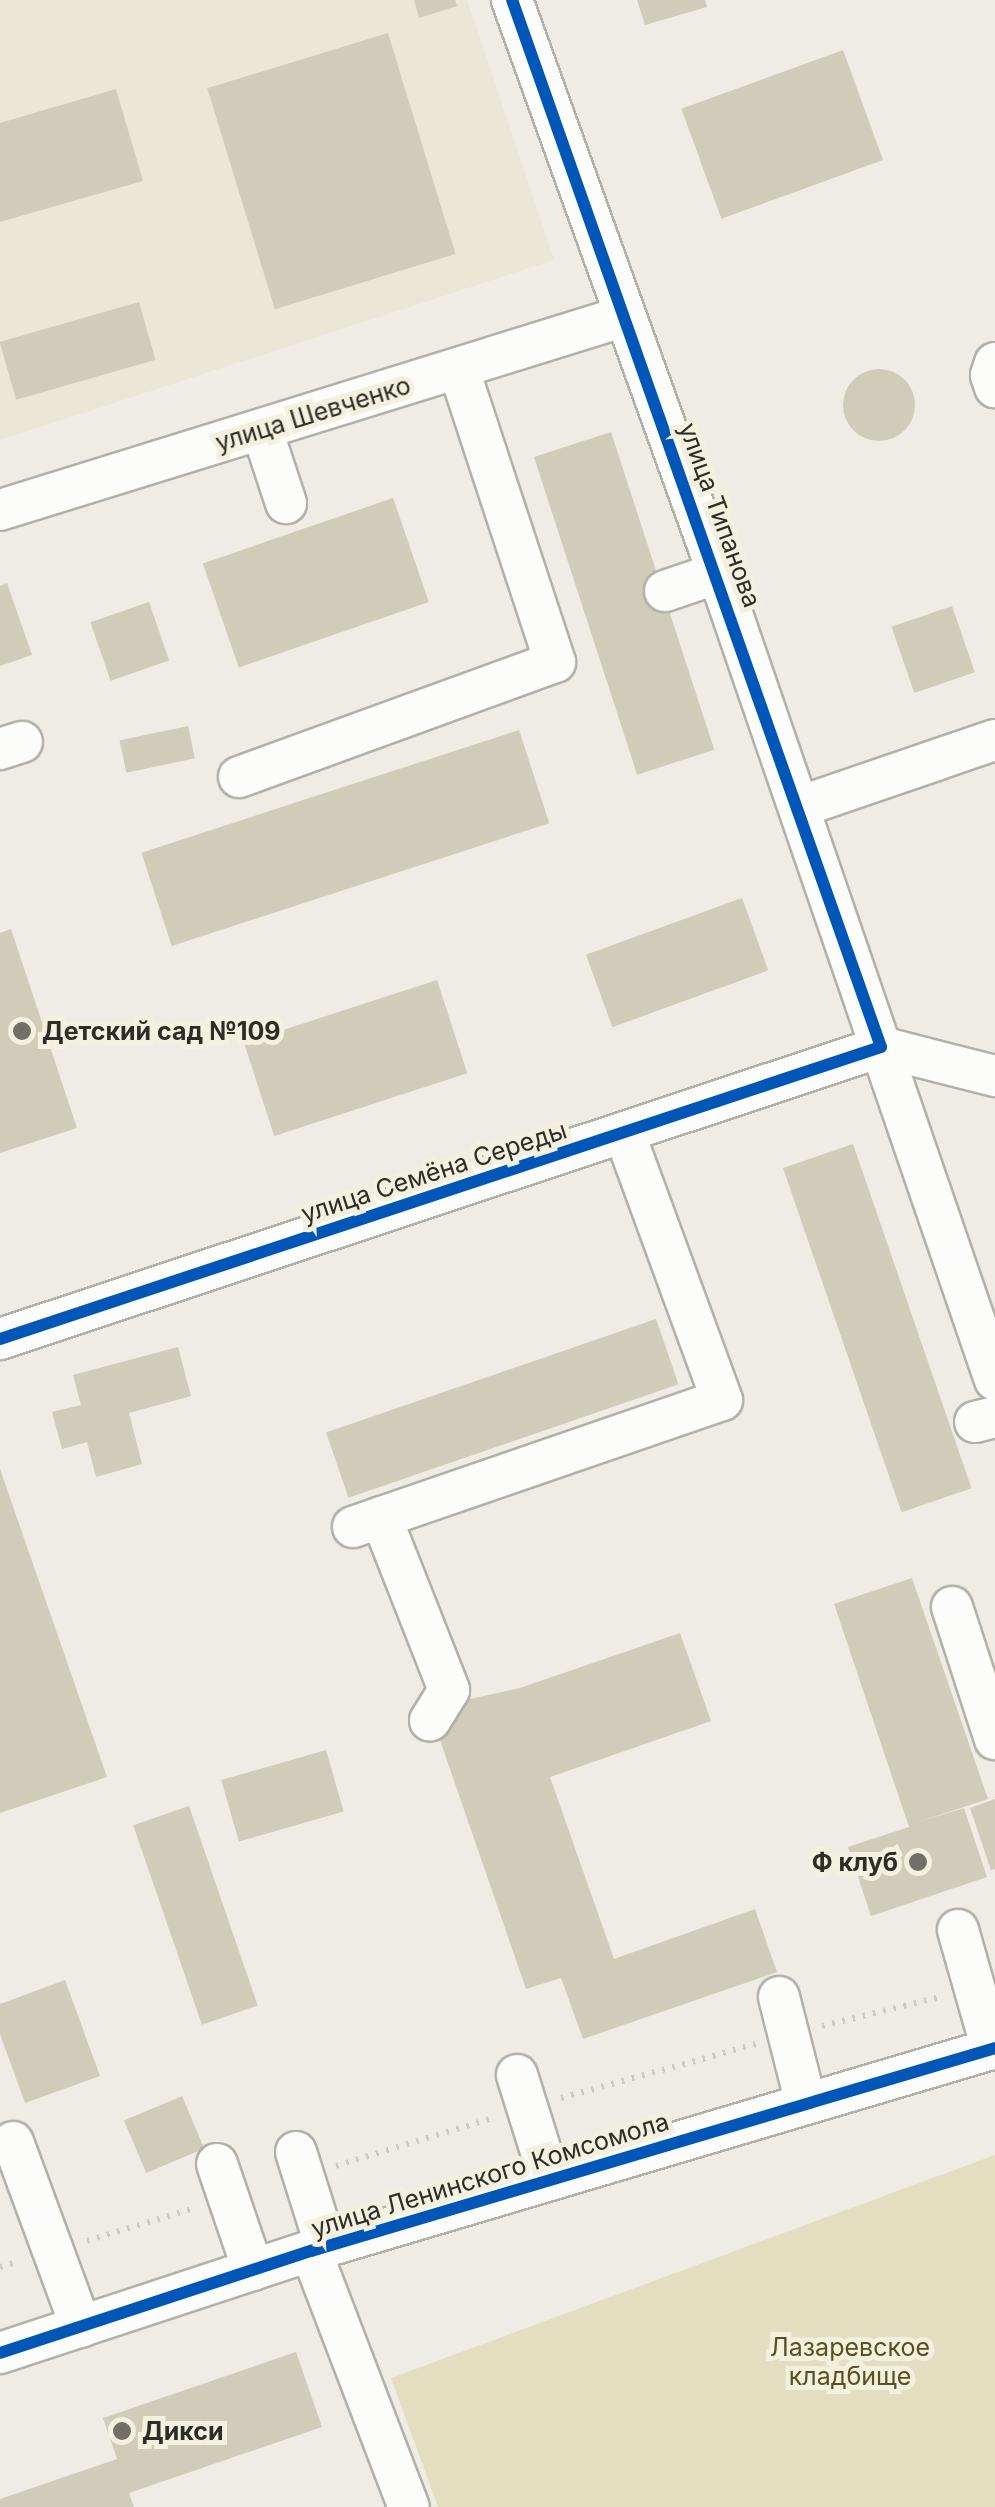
<!DOCTYPE html>
<meta charset="utf-8">
<style>
body{margin:0}
#map{position:relative;width:995px;height:2507px;overflow:hidden;background:#eeece4;font-family:Inter,sans-serif}
div>[style]{position:absolute}
[style*='--x']{left:calc(var(--x)*1px);top:calc(var(--y)*1px);width:calc(var(--w)*1px);rotate:calc(var(--a)*1deg)}
.built>*{inset:0;background:#eae7d6}
.green>*{inset:0;background:#e3dec0}
.building>*{inset:0;background:#cfccba;transform-origin:0 0}
.round{border-radius:50%}
.path>*{height:6px;margin-top:-3px;transform-origin:0;background:repeating-linear-gradient(90deg,#cacac6 0 2.5px,transparent 0 10.5px)}
.roads{filter:drop-shadow(2px 0 #b1b0a9) drop-shadow(-2px 0 #b1b0a9) drop-shadow(0 2px #b1b0a9) drop-shadow(0 -2px #b1b0a9)}
.minor>*{height:40px;margin:-20px;padding:0 20px;transform-origin:20px;border-radius:20px;background:#fcfcfb}
.cycleway>*{height:12px;margin:-6px;padding:0 6px;transform-origin:6px;border-radius:6px;background:#0057b8}
.dots>*{width:28px;height:28px;translate:-50% -50%;box-sizing:border-box;border:5px solid #f3f0df;border-radius:50%}
span{translate:-50% -50%;white-space:nowrap;text-align:center;line-height:1.15;-webkit-text-stroke:10px #f3f0df;paint-order:stroke}
.street-label{font-size:25px;color:#2d2c26}
.poi-label{font-size:25px;color:#2d2c26;font-weight:700}
.left{translate:0 -50%;text-align:left}
.right{translate:-100% -50%;text-align:right}
.park-label{font-size:25px;color:#5a521d}
</style>
<div id="map">
<div class="built">
<div style="clip-path:polygon(0 0,467px 0,554px 260px,0 440px)"></div>
</div>
<div class="green">
<div style="clip-path:polygon(995px 2155px,995px 2507px,438px 2507px,391px 2378px)"></div>
</div>
<div class="building">
<div style="clip-path:polygon(414px 0,455px 0,457px 6px,419px 18px)"></div>
<div style="clip-path:polygon(637px 0,705px 0,707px 7px,645px 25px)"></div>
<div style="left:388px;top:33px;width:231px;height:189px;rotate:73deg"></div>
<div style="left:843px;top:50px;width:117px;height:172px;rotate:70deg"></div>
<div style="clip-path:polygon(116px 89px,143px 181px,0 222px,0 123px)"></div>
<div style="left:139px;top:302px;width:60px;height:145px;rotate:74deg"></div>
<div class="round" style="left:843px;top:369px;width:72px;height:72px"></div>
<div style="left:611px;top:432px;width:334px;height:81px;rotate:72deg"></div>
<div style="left:393px;top:498px;width:110px;height:201px;rotate:71deg"></div>
<div style="clip-path:polygon(7px 583px,32px 655px,0 666px,0 586px)"></div>
<div style="left:149px;top:602px;width:62px;height:62px;rotate:71deg"></div>
<div style="left:952px;top:606px;width:70px;height:64px;rotate:71deg"></div>
<div style="left:188px;top:726px;width:33px;height:70px;rotate:78deg"></div>
<div style="left:519px;top:730px;width:98px;height:397px;rotate:72deg"></div>
<div style="left:742px;top:898px;width:77px;height:166px;rotate:70deg"></div>
<div style="clip-path:polygon(11px 929px,77px 1128px,0 1153px,0 933px)"></div>
<div style="left:437px;top:980px;width:98px;height:203px;rotate:72deg"></div>
<div style="left:853px;top:1144px;width:364px;height:74px;rotate:71deg"></div>
<div style="left:656px;top:1319px;width:69px;height:349px;rotate:71deg"></div>
<div style="clip-path:polygon(178px 1347px,191px 1396px,129px 1413px,142px 1464px,96px 1477px,87px 1442px,62px 1449px,52px 1412px,81px 1405px,73px 1375px)"></div>
<div style="clip-path:polygon(0 1469px,107px 1777px,0 1813px)"></div>
<div style="clip-path:polygon(912px 1578px,988px 1799px,915px 1823px,964px 1808px,987px 1877px,871px 1916px,848px 1847px,909px 1827px,834px 1604px)"></div>
<div style="clip-path:polygon(680px 1633px,711px 1721px,550px 1777px,614px 1959px,755px 1909px,777px 1972px,583px 2039px,561px 1978px,526px 1989px,440px 1740px,465px 1700px,520px 1688px)"></div>
<div style="left:326px;top:1750px;width:64px;height:109px;rotate:74deg"></div>
<div style="clip-path:polygon(995px 1799px,995px 1869px,991px 1870px,970px 1808px)"></div>
<div style="left:189px;top:1806px;width:211px;height:59px;rotate:71deg"></div>
<div style="clip-path:polygon(65px 1980px,100px 2076px,25px 2103px,0 2034px,0 2004px)"></div>
<div style="left:182px;top:2096px;width:57px;height:63px;rotate:67deg"></div>
<div style="clip-path:polygon(296px 2352px,322px 2427px,129px 2493px,134px 2507px,0 2507px,0 2499px,117px 2459px,103px 2418px)"></div>
</div>
<div class="path">
<div style="--x:822;--y:2026;--w:122;--a:-13.8"></div>
<div style="--x:561;--y:2098;--w:202;--a:-15.5"></div>
<div style="--x:336;--y:2166;--w:163;--a:-17.1"></div>
<div style="--x:87;--y:2241;--w:113;--a:-17"></div>
<div style="--x:0;--y:2267;--w:19;--a:-16"></div>
</div>
<div class="roads">
<div class="minor">
<div style="--x:512;--y:0;--w:609;--a:70.23"></div>
<div style="--x:718;--y:573;--w:853;--a:71.06"></div>
<div style="--x:995;--y:363;--w:13;--a:108"></div>
<div style="--x:991;--y:375;--w:13;--a:72"></div>
<div style="--x:262;--y:430;--w:77;--a:71.8"></div>
<div style="--x:0;--y:510;--w:654;--a:-17.24"></div>
<div style="--x:665;--y:591;--w:56;--a:-18.8"></div>
<div style="--x:0;--y:749;--w:23;--a:-18"></div>
<div style="--x:239;--y:777;--w:336;--a:-20"></div>
<div style="--x:555;--y:662;--w:307;--a:-108.2"></div>
<div style="--x:799;--y:807;--w:207;--a:-18.9"></div>
<div style="--x:881;--y:1047;--w:118;--a:14.3"></div>
<div style="--x:0;--y:1339;--w:928;--a:-18.34"></div>
<div style="--x:975;--y:1422;--w:21;--a:-14"></div>
<div style="--x:381;--y:1517;--w:186;--a:68.5"></div>
<div style="--x:449;--y:1690;--w:36;--a:122"></div>
<div style="--x:353;--y:1527;--w:390;--a:-19"></div>
<div style="--x:722;--y:1400;--w:285;--a:-110.1"></div>
<div style="--x:952;--y:1607;--w:139;--a:72"></div>
<div style="--x:958;--y:1930;--w:124;--a:74.1"></div>
<div style="--x:779;--y:1997;--w:110;--a:75.8"></div>
<div style="--x:517;--y:2075;--w:110;--a:72.6"></div>
<div style="--x:13;--y:2142;--w:197;--a:69.8"></div>
<div style="--x:296;--y:2152;--w:100;--a:72.5"></div>
<div style="--x:217;--y:2164;--w:112;--a:71.2"></div>
<div style="--x:311;--y:2251;--w:274;--a:69.1"></div>
<div style="--x:0;--y:2353;--w:327;--a:-18.2"></div>
<div style="--x:311;--y:2251;--w:713;--a:-16.53"></div>
</div>
</div>
<div class="cycleway">
<div style="--x:0;--y:1339;--w:928;--a:-18.34"></div>
<div style="--x:881;--y:1047;--w:1110;--a:-109.41"></div>
<div style="--x:0;--y:2353;--w:327;--a:-18.2"></div>
<div style="--x:311;--y:2251;--w:713;--a:-16.53"></div>
</div>
<div class="dots">
<div style="left:22px;top:1031px;background:#716f68"></div>
<div style="left:918px;top:1862px;background:#716f68"></div>
<div style="left:122px;top:2431px;background:#716f68"></div>
</div>
<div class="street-label">
<span style="left:313px;top:414px;rotate:-17deg">улица Шевченко</span>
<span style="left:720px;top:515px;rotate:70deg">улица Типанова</span>
<span style="left:434px;top:1172px;rotate:-18deg">улица Семёна Середы</span>
<span style="left:490px;top:2175px;rotate:-17deg">улица Ленинского Комсомола</span>
</div>
<div class="poi-label">
<span class="left" style="left:42px;top:1031px">Детский сад №109</span>
<span class="right" style="left:898px;top:1862px">Ф клуб</span>
<span class="left" style="left:142px;top:2431px">Дикси</span>
</div>
<div class="park-label">
<span style="left:850px;top:2362px">Лазаревское<br>кладбище</span>
</div>
</div>
